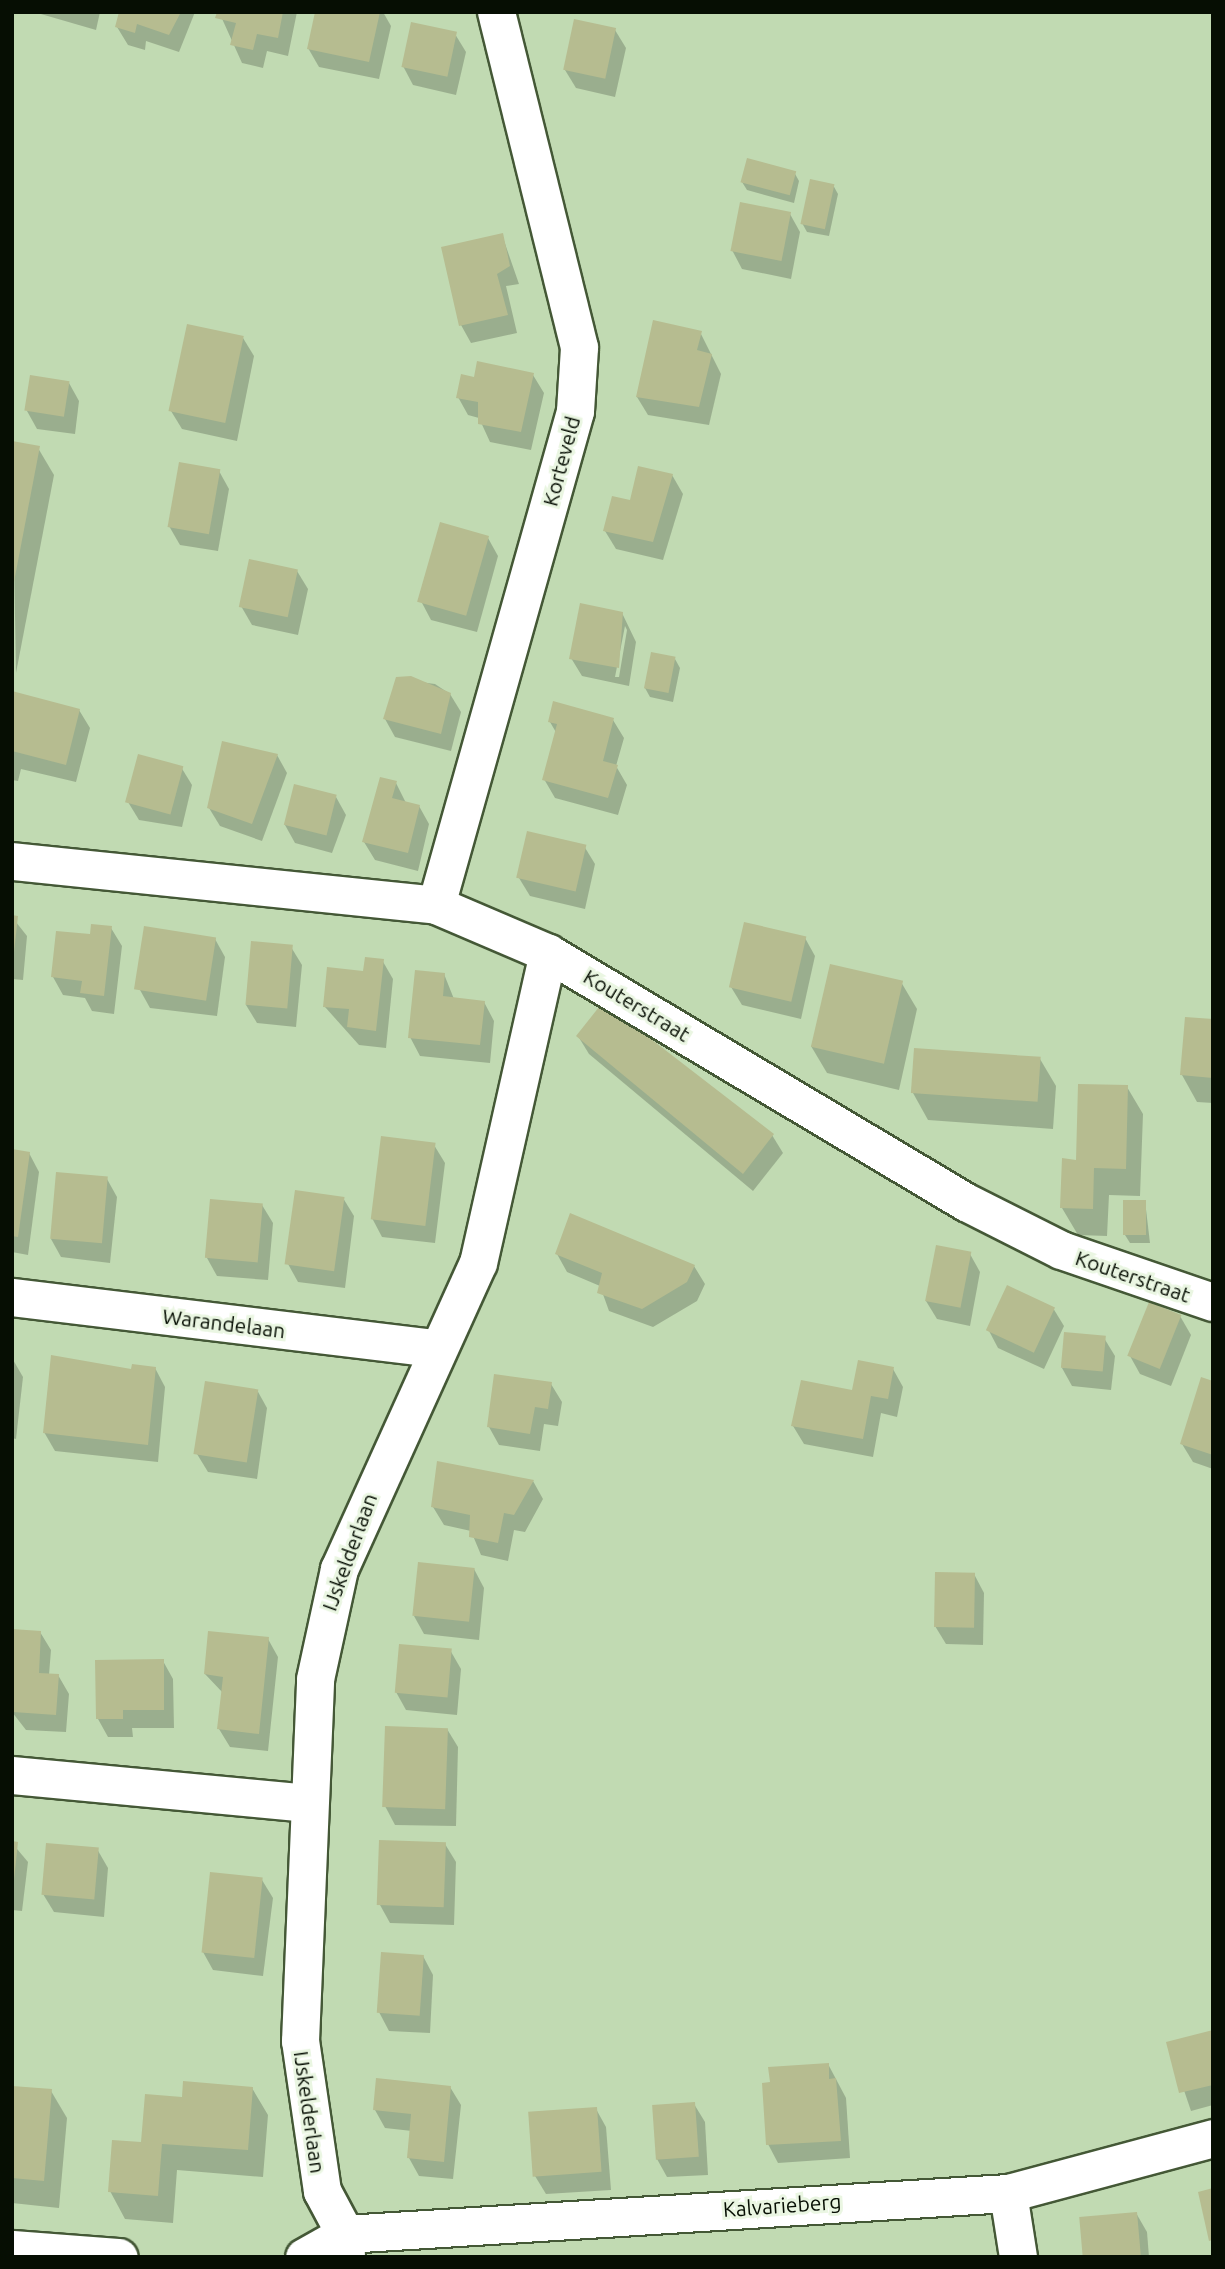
<!DOCTYPE html>
<style>
body{margin:0}
#map{position:relative;width:1225px;height:2269px;overflow:hidden;background:#c1dab2;font-family:Ubuntu,sans-serif}
div>[style]{position:absolute}
[style*='--x']{left:calc(var(--x)*1px);top:calc(var(--y)*1px);width:calc(var(--w)*1px);rotate:calc(var(--a)*1deg)}
.shadow>*{inset:0;background:#0003}
.building>*{inset:0;background:#b6bc90;transform-origin:0 0}
.roads{filter:drop-shadow(2px 0 #445836) drop-shadow(-2px 0 #445836) drop-shadow(0 2px #445836) drop-shadow(0 -2px #445836)}
.minor>*{height:37px;margin:-18.5px;padding:0 18.5px;transform-origin:18.5px;border-radius:18.5px;background:#fff}
span{translate:-50% -50%;white-space:nowrap;text-align:center;line-height:1.15;-webkit-text-stroke:6px #eaf6e2;paint-order:stroke}
.street-label{font-size:21px;color:#060e03}
.frame{position:absolute;inset:0;border:14px solid #060e03;pointer-events:none}
</style>
<div id="map">
<div class="shadow">
<div style="clip-path:polygon(34px 12px,100px 12px,96px 30px)"></div>
<div style="clip-path:polygon(121px 12px,195px 12px,179px 52px,146px 41px,145px 50px,128px 45px,117px 27px)"></div>
<div style="clip-path:polygon(219px 12px,297px 12px,288px 56px,267px 51px,263px 68px,242px 63px)"></div>
<div style="clip-path:polygon(317px 12px,383px 12px,391px 26px,379px 79px,319px 67px,308px 48px)"></div>
<div style="clip-path:polygon(615px 30px,626px 48px,615px 97px,576px 88px,565px 70px)"></div>
<div style="clip-path:polygon(455px 34px,466px 52px,456px 95px,413px 85px,403px 66px)"></div>
<div style="clip-path:polygon(794px 172px,799px 181px,794px 203px,747px 190px,742px 182px)"></div>
<div style="clip-path:polygon(833px 185px,838px 194px,829px 236px,807px 232px,802px 223px)"></div>
<div style="clip-path:polygon(790px 214px,800px 232px,791px 279px,742px 269px,732px 250px)"></div>
<div style="clip-path:polygon(502px 235px,519px 284px,506px 286px,517px 333px,471px 343px,461px 325px)"></div>
<div style="clip-path:polygon(700px 332px,721px 374px,709px 425px,648px 415px,637px 397px)"></div>
<div style="clip-path:polygon(243px 338px,254px 356px,237px 441px,182px 429px,171px 411px)"></div>
<div style="clip-path:polygon(533px 375px,544px 393px,531px 450px,490px 442px,479px 418px,468px 415px,458px 397px,476px 379px)"></div>
<div style="clip-path:polygon(69px 383px,79px 401px,75px 434px,37px 429px,27px 411px)"></div>
<div style="clip-path:polygon(12px 443px,38px 448px,54px 475px,16px 673px)"></div>
<div style="clip-path:polygon(219px 471px,229px 489px,218px 551px,180px 545px,169px 526px)"></div>
<div style="clip-path:polygon(672px 475px,683px 494px,663px 560px,616px 549px,605px 531px,631px 502px)"></div>
<div style="clip-path:polygon(488px 538px,498px 556px,477px 632px,431px 620px,421px 601px)"></div>
<div style="clip-path:polygon(297px 571px,308px 589px,298px 635px,252px 625px,241px 606px)"></div>
<div style="clip-path:polygon(evenodd,622px 613px,636px 642px,629px 686px,582px 676px,571px 658px,622px 613px,625px 626px,627px 630px,619px 677px,615px 677px,625px 626px)"></div>
<div style="clip-path:polygon(675px 659px,680px 668px,673px 702px,650px 697px,645px 688px)"></div>
<div style="clip-path:polygon(397px 679px,435px 684px,450px 694px,461px 712px,451px 751px,395px 737px,385px 719px)"></div>
<div style="clip-path:polygon(12px 693px,79px 710px,90px 728px,76px 782px,21px 769px,18px 781px,12px 780px)"></div>
<div style="clip-path:polygon(613px 720px,624px 738px,616px 766px,627px 785px,618px 815px,555px 798px,544px 779px,557px 734px,550px 722px)"></div>
<div style="clip-path:polygon(277px 755px,287px 773px,262px 841px,220px 826px,209px 808px)"></div>
<div style="clip-path:polygon(181px 767px,192px 785px,182px 827px,139px 820px,128px 802px)"></div>
<div style="clip-path:polygon(396px 783px,406px 803px,419px 806px,429px 824px,418px 871px,375px 860px,364px 842px)"></div>
<div style="clip-path:polygon(336px 797px,346px 815px,332px 853px,295px 843px,285px 825px)"></div>
<div style="clip-path:polygon(584px 846px,595px 864px,585px 909px,530px 896px,519px 878px)"></div>
<div style="clip-path:polygon(12px 917px,27px 936px,23px 980px,12px 979px)"></div>
<div style="clip-path:polygon(111px 928px,122px 946px,114px 1014px,92px 1011px,85px 998px,63px 995px,53px 977px,92px 936px)"></div>
<div style="clip-path:polygon(805px 938px,815px 956px,801px 1019px,742px 1005px,731px 987px)"></div>
<div style="clip-path:polygon(215px 939px,225px 957px,217px 1016px,150px 1008px,140px 990px)"></div>
<div style="clip-path:polygon(291px 947px,302px 965px,296px 1027px,257px 1023px,246px 1005px)"></div>
<div style="clip-path:polygon(382px 960px,393px 979px,386px 1048px,359px 1045px,325px 1007px)"></div>
<div style="clip-path:polygon(444px 974px,454px 999px,484px 1002px,494px 1021px,490px 1063px,420px 1056px,410px 1037px)"></div>
<div style="clip-path:polygon(901px 982px,917px 1009px,899px 1090px,827px 1073px,811px 1046px)"></div>
<div style="clip-path:polygon(1213px 1021px,1213px 1103px,1197px 1102px,1182px 1075px)"></div>
<div style="clip-path:polygon(578px 1036px,772px 1135px,783px 1153px,753px 1191px,589px 1054px)"></div>
<div style="clip-path:polygon(1040px 1059px,1056px 1086px,1053px 1129px,928px 1120px,913px 1093px)"></div>
<div style="clip-path:polygon(1127px 1087px,1143px 1114px,1140px 1196px,1109px 1195px,1107px 1236px,1078px 1235px,1062px 1208px,1077px 1161px)"></div>
<div style="clip-path:polygon(434px 1145px,445px 1163px,435px 1243px,382px 1237px,372px 1218px)"></div>
<div style="clip-path:polygon(12px 1151px,29px 1153px,39px 1172px,28px 1255px,12px 1252px)"></div>
<div style="clip-path:polygon(107px 1179px,117px 1197px,110px 1263px,61px 1257px,51px 1239px)"></div>
<div style="clip-path:polygon(343px 1198px,354px 1216px,345px 1288px,298px 1282px,288px 1264px)"></div>
<div style="clip-path:polygon(1145px 1201px,1150px 1243px,1130px 1243px,1125px 1235px)"></div>
<div style="clip-path:polygon(262px 1205px,273px 1223px,268px 1280px,217px 1276px,207px 1258px)"></div>
<div style="clip-path:polygon(557px 1254px,694px 1266px,705px 1284px,697px 1301px,653px 1327px,609px 1311px,600px 1286px,567px 1272px)"></div>
<div style="clip-path:polygon(970px 1254px,980px 1272px,970px 1326px,937px 1319px,926px 1301px)"></div>
<div style="clip-path:polygon(1053px 1308px,1064px 1326px,1044px 1369px,998px 1348px,988px 1329px)"></div>
<div style="clip-path:polygon(1180px 1316px,1191px 1335px,1171px 1386px,1140px 1374px,1130px 1356px)"></div>
<div style="clip-path:polygon(1104px 1338px,1115px 1356px,1111px 1390px,1072px 1386px,1062px 1368px)"></div>
<div style="clip-path:polygon(12px 1358px,23px 1377px,16px 1439px,12px 1438px)"></div>
<div style="clip-path:polygon(155px 1368px,165px 1387px,158px 1462px,55px 1451px,44px 1432px,133px 1372px)"></div>
<div style="clip-path:polygon(893px 1369px,903px 1387px,897px 1417px,881px 1413px,873px 1457px,804px 1444px,793px 1426px)"></div>
<div style="clip-path:polygon(1213px 1383px,1213px 1469px,1193px 1462px,1182px 1444px)"></div>
<div style="clip-path:polygon(551px 1384px,562px 1402px,558px 1426px,544px 1424px,540px 1451px,499px 1445px,489px 1427px)"></div>
<div style="clip-path:polygon(257px 1390px,267px 1408px,257px 1479px,208px 1472px,197px 1454px)"></div>
<div style="clip-path:polygon(533px 1481px,543px 1499px,525px 1532px,514px 1530px,508px 1561px,481px 1555px,471px 1531px,444px 1525px,433px 1507px)"></div>
<div style="clip-path:polygon(474px 1569px,484px 1588px,479px 1640px,424px 1634px,414px 1616px)"></div>
<div style="clip-path:polygon(974px 1574px,984px 1593px,983px 1645px,946px 1644px,935px 1626px)"></div>
<div style="clip-path:polygon(12px 1630px,40px 1632px,51px 1650px,49px 1675px,58px 1675px,69px 1694px,66px 1732px,26px 1730px,12px 1712px)"></div>
<div style="clip-path:polygon(268px 1639px,278px 1657px,268px 1751px,230px 1747px,219px 1729px,223px 1693px,205px 1674px)"></div>
<div style="clip-path:polygon(450px 1650px,461px 1669px,457px 1715px,406px 1710px,396px 1692px)"></div>
<div style="clip-path:polygon(163px 1661px,173px 1679px,174px 1728px,132px 1728px,133px 1737px,108px 1737px,98px 1719px)"></div>
<div style="clip-path:polygon(447px 1729px,458px 1747px,456px 1826px,395px 1825px,385px 1806px)"></div>
<div style="clip-path:polygon(12px 1843px,28px 1862px,22px 1911px,12px 1910px)"></div>
<div style="clip-path:polygon(445px 1844px,456px 1862px,454px 1925px,390px 1923px,380px 1905px)"></div>
<div style="clip-path:polygon(97px 1849px,108px 1868px,104px 1917px,54px 1912px,43px 1894px)"></div>
<div style="clip-path:polygon(262px 1880px,273px 1898px,263px 1976px,213px 1970px,203px 1952px)"></div>
<div style="clip-path:polygon(423px 1956px,433px 1975px,430px 2033px,389px 2031px,379px 2012px)"></div>
<div style="clip-path:polygon(1213px 2031px,1213px 2105px,1191px 2111px,1168px 2043px)"></div>
<div style="clip-path:polygon(828px 2064px,846px 2098px,850px 2158px,778px 2163px,768px 2144px)"></div>
<div style="clip-path:polygon(450px 2087px,461px 2105px,453px 2179px,419px 2176px,409px 2158px,412px 2131px,385px 2128px,375px 2110px)"></div>
<div style="clip-path:polygon(12px 2088px,51px 2091px,67px 2118px,59px 2208px,12px 2203px)"></div>
<div style="clip-path:polygon(252px 2088px,268px 2115px,263px 2177px,177px 2170px,173px 2223px,125px 2219px,110px 2191px,184px 2099px)"></div>
<div style="clip-path:polygon(694px 2104px,705px 2122px,708px 2175px,667px 2177px,657px 2159px)"></div>
<div style="clip-path:polygon(596px 2109px,606px 2127px,611px 2190px,546px 2194px,535px 2176px)"></div>
<div style="clip-path:polygon(1136px 2213px,1147px 2232px,1149px 2257px,1085px 2257px)"></div>
</div>
<div class="building">
<div style="clip-path:polygon(119px 12px,181px 12px,169px 35px,137px 24px,135px 33px,115px 27px)"></div>
<div style="clip-path:polygon(217px 12px,283px 12px,278px 38px,257px 34px,253px 50px,230px 45px,236px 23px,215px 18px)"></div>
<div style="clip-path:polygon(315px 12px,380px 12px,369px 62px,307px 49px)"></div>
<div style="left:574px;top:19px;width:43px;height:52px;rotate:12deg"></div>
<div style="left:411px;top:22px;width:47px;height:46px;rotate:12deg"></div>
<div style="left:747px;top:158px;width:51px;height:25px;rotate:15deg"></div>
<div style="left:810px;top:179px;width:25px;height:46px;rotate:12deg"></div>
<div style="left:740px;top:202px;width:52px;height:50px;rotate:11deg"></div>
<div style="clip-path:polygon(503px 233px,510px 266px,497px 274px,508px 315px,459px 326px,441px 247px)"></div>
<div style="clip-path:polygon(653px 320px,702px 331px,697px 350px,712px 354px,699px 407px,636px 397px)"></div>
<div style="left:187px;top:324px;width:58px;height:89px;rotate:12deg"></div>
<div style="clip-path:polygon(477px 361px,534px 373px,521px 432px,478px 424px,478px 402px,456px 398px,461px 374px,474px 377px)"></div>
<div style="left:30px;top:375px;width:40px;height:36px;rotate:9deg"></div>
<div style="clip-path:polygon(12px 441px,40px 446px,14px 582px,12px 582px)"></div>
<div style="left:179px;top:462px;width:42px;height:66px;rotate:10deg"></div>
<div style="clip-path:polygon(638px 466px,673px 474px,653px 542px,603px 531px,612px 496px,630px 500px)"></div>
<div style="left:440px;top:522px;width:51px;height:83px;rotate:16deg"></div>
<div style="left:249px;top:559px;width:50px;height:49px;rotate:12deg"></div>
<div style="clip-path:polygon(580px 603px,623px 612px,619px 668px,569px 659px)"></div>
<div style="left:651px;top:652px;width:25px;height:37px;rotate:11deg"></div>
<div style="clip-path:polygon(411px 676px,451px 693px,441px 734px,383px 719px,396px 677px)"></div>
<div style="clip-path:polygon(12px 691px,80px 709px,66px 765px,12px 751px)"></div>
<div style="clip-path:polygon(553px 701px,614px 718px,603px 761px,618px 765px,608px 798px,542px 780px,557px 724px,548px 722px)"></div>
<div style="clip-path:polygon(222px 741px,278px 754px,252px 824px,207px 808px)"></div>
<div style="left:138px;top:754px;width:47px;height:50px;rotate:15deg"></div>
<div style="clip-path:polygon(380px 777px,397px 781px,392px 798px,420px 805px,408px 853px,362px 842px)"></div>
<div style="left:294px;top:784px;width:44px;height:42px;rotate:14deg"></div>
<div style="left:527px;top:831px;width:61px;height:48px;rotate:13deg"></div>
<div style="clip-path:polygon(12px 915px,18px 916px,14px 952px,12px 952px)"></div>
<div style="left:744px;top:922px;width:64px;height:67px;rotate:13deg"></div>
<div style="clip-path:polygon(91px 924px,112px 926px,104px 996px,80px 993px,82px 981px,51px 977px,56px 931px,90px 934px)"></div>
<div style="left:144px;top:926px;width:73px;height:64px;rotate:9deg"></div>
<div style="left:251px;top:941px;width:42px;height:64px;rotate:5deg"></div>
<div style="clip-path:polygon(365px 957px,384px 959px,376px 1031px,347px 1027px,349px 1009px,323px 1007px,327px 967px,363px 971px)"></div>
<div style="left:830px;top:964px;width:75px;height:85px;rotate:13deg"></div>
<div style="clip-path:polygon(415px 970px,445px 973px,443px 996px,485px 1001px,480px 1045px,408px 1038px)"></div>
<div style="clip-path:polygon(603px 1002px,774px 1134px,743px 1174px,576px 1036px)"></div>
<div style="clip-path:polygon(1185px 1017px,1213px 1019px,1213px 1078px,1180px 1075px)"></div>
<div style="left:914px;top:1048px;width:127px;height:45px;rotate:4deg"></div>
<div style="clip-path:polygon(1078px 1084px,1128px 1085px,1126px 1169px,1094px 1168px,1093px 1209px,1060px 1208px,1062px 1158px,1076px 1160px)"></div>
<div style="left:381px;top:1136px;width:55px;height:84px;rotate:7deg"></div>
<div style="clip-path:polygon(12px 1149px,30px 1152px,18px 1237px,12px 1236px)"></div>
<div style="left:56px;top:1172px;width:52px;height:67px;rotate:5deg"></div>
<div style="left:295px;top:1190px;width:50px;height:75px;rotate:8deg"></div>
<div style="left:210px;top:1199px;width:53px;height:59px;rotate:5deg"></div>
<div style="left:1123px;top:1200px;width:23px;height:35px"></div>
<div style="clip-path:polygon(570px 1213px,695px 1265px,687px 1282px,642px 1309px,597px 1293px,602px 1273px,555px 1254px)"></div>
<div style="left:936px;top:1245px;width:36px;height:57px;rotate:11deg"></div>
<div style="left:1007px;top:1285px;width:53px;height:50px;rotate:25deg"></div>
<div style="left:1149px;top:1302px;width:35px;height:58px;rotate:22deg"></div>
<div style="left:1064px;top:1332px;width:42px;height:36px;rotate:5deg"></div>
<div style="clip-path:polygon(51px 1355px,131px 1369px,132px 1364px,156px 1367px,148px 1445px,43px 1433px)"></div>
<div style="clip-path:polygon(858px 1360px,894px 1367px,888px 1399px,871px 1396px,863px 1439px,791px 1426px,801px 1380px,852px 1390px)"></div>
<div style="clip-path:polygon(494px 1374px,552px 1382px,548px 1409px,535px 1407px,530px 1434px,487px 1427px)"></div>
<div style="clip-path:polygon(1201px 1377px,1213px 1381px,1213px 1455px,1180px 1444px)"></div>
<div style="left:205px;top:1381px;width:54px;height:74px;rotate:9deg"></div>
<div style="clip-path:polygon(437px 1461px,534px 1480px,514px 1515px,504px 1513px,498px 1543px,469px 1537px,470px 1515px,431px 1507px)"></div>
<div style="left:418px;top:1562px;width:57px;height:54px;rotate:6deg"></div>
<div style="left:935px;top:1572px;width:40px;height:55px;rotate:1deg"></div>
<div style="clip-path:polygon(12px 1629px,41px 1631px,39px 1673px,59px 1674px,56px 1715px,13px 1712px)"></div>
<div style="clip-path:polygon(208px 1631px,269px 1637px,259px 1734px,217px 1729px,223px 1677px,204px 1674px)"></div>
<div style="left:399px;top:1644px;width:53px;height:49px;rotate:5deg"></div>
<div style="clip-path:polygon(164px 1659px,164px 1710px,123px 1710px,123px 1719px,96px 1719px,95px 1660px)"></div>
<div style="left:385px;top:1726px;width:63px;height:81px;rotate:2deg"></div>
<div style="left:379px;top:1840px;width:67px;height:65px;rotate:2deg"></div>
<div style="clip-path:polygon(12px 1841px,18px 1842px,14px 1880px,12px 1880px)"></div>
<div style="left:46px;top:1843px;width:53px;height:52px;rotate:5deg"></div>
<div style="left:210px;top:1872px;width:53px;height:81px;rotate:6deg"></div>
<div style="left:381px;top:1952px;width:43px;height:61px;rotate:4deg"></div>
<div style="clip-path:polygon(1213px 2030px,1213px 2085px,1179px 2093px,1166px 2042px)"></div>
<div style="clip-path:polygon(829px 2063px,829px 2079px,836px 2078px,841px 2141px,766px 2145px,762px 2083px,770px 2082px,768px 2067px)"></div>
<div style="clip-path:polygon(376px 2078px,451px 2086px,444px 2162px,407px 2158px,411px 2114px,373px 2110px)"></div>
<div style="clip-path:polygon(183px 2081px,253px 2087px,248px 2150px,162px 2144px,158px 2196px,108px 2192px,112px 2140px,141px 2142px,145px 2094px,182px 2097px)"></div>
<div style="clip-path:polygon(12px 2086px,52px 2089px,44px 2181px,12px 2178px)"></div>
<div style="left:695px;top:2102px;width:55px;height:43px;rotate:86deg"></div>
<div style="left:597px;top:2107px;width:65px;height:69px;rotate:86deg"></div>
<div style="clip-path:polygon(1213px 2188px,1213px 2240px,1209px 2241px,1198px 2192px)"></div>
<div style="left:1137px;top:2212px;width:45px;height:58px;rotate:85deg"></div>
</div>
<div class="roads">
<div class="minor">
<div style="--x:12;--y:861;--w:426;--a:5.9"></div>
<div style="--x:436;--y:905;--w:122;--a:23.2"></div>
<div style="--x:548;--y:953;--w:487;--a:30.8"></div>
<div style="--x:966;--y:1202;--w:106;--a:26.8"></div>
<div style="--x:1061;--y:1250;--w:161;--a:18.9"></div>
<div style="--x:436;--y:905;--w:513;--a:-74.28"></div>
<div style="--x:575;--y:411;--w:64;--a:-86.4"></div>
<div style="--x:579;--y:347;--w:345;--a:-103.9"></div>
<div style="--x:12;--y:1297;--w:426;--a:6.9"></div>
<div style="--x:12;--y:1775;--w:295;--a:5.4"></div>
<div style="--x:1008;--y:2193;--w:65;--a:81.1"></div>
<div style="--x:12;--y:2249;--w:107;--a:4.3"></div>
<div style="--x:304;--y:2257;--w:47;--a:-29.3"></div>
<div style="--x:345;--y:2234;--w:664;--a:-3.54"></div>
<div style="--x:1008;--y:2193;--w:212;--a:-15"></div>
<div style="--x:346;--y:2257;--w:23;--a:-92"></div>
<div style="--x:345;--y:2234;--w:49;--a:-118.1"></div>
<div style="--x:322;--y:2191;--w:152;--a:-98.3"></div>
<div style="--x:300;--y:2041;--w:362;--a:-87.6"></div>
<div style="--x:315;--y:1679;--w:113;--a:-77.7"></div>
<div style="--x:339;--y:1569;--w:336;--a:-65.6"></div>
<div style="--x:478;--y:1263;--w:318;--a:-77.3"></div>
</div>
</div>
<div class="street-label">
<span style="left:561px;top:461px;rotate:-75deg">Korteveld</span>
<span style="left:637px;top:1005px;rotate:31deg">Kouterstraat</span>
<span style="left:1133px;top:1276px;rotate:19deg">Kouterstraat</span>
<span style="left:224px;top:1323px;rotate:7deg">Warandelaan</span>
<span style="left:349px;top:1552px;rotate:-70deg">IJskelderlaan</span>
<span style="left:310px;top:2112px;rotate:82deg">IJskelderlaan</span>
<span style="left:782px;top:2205px;rotate:-4deg">Kalvarieberg</span>
</div>
<div class="frame"></div>
</div>
